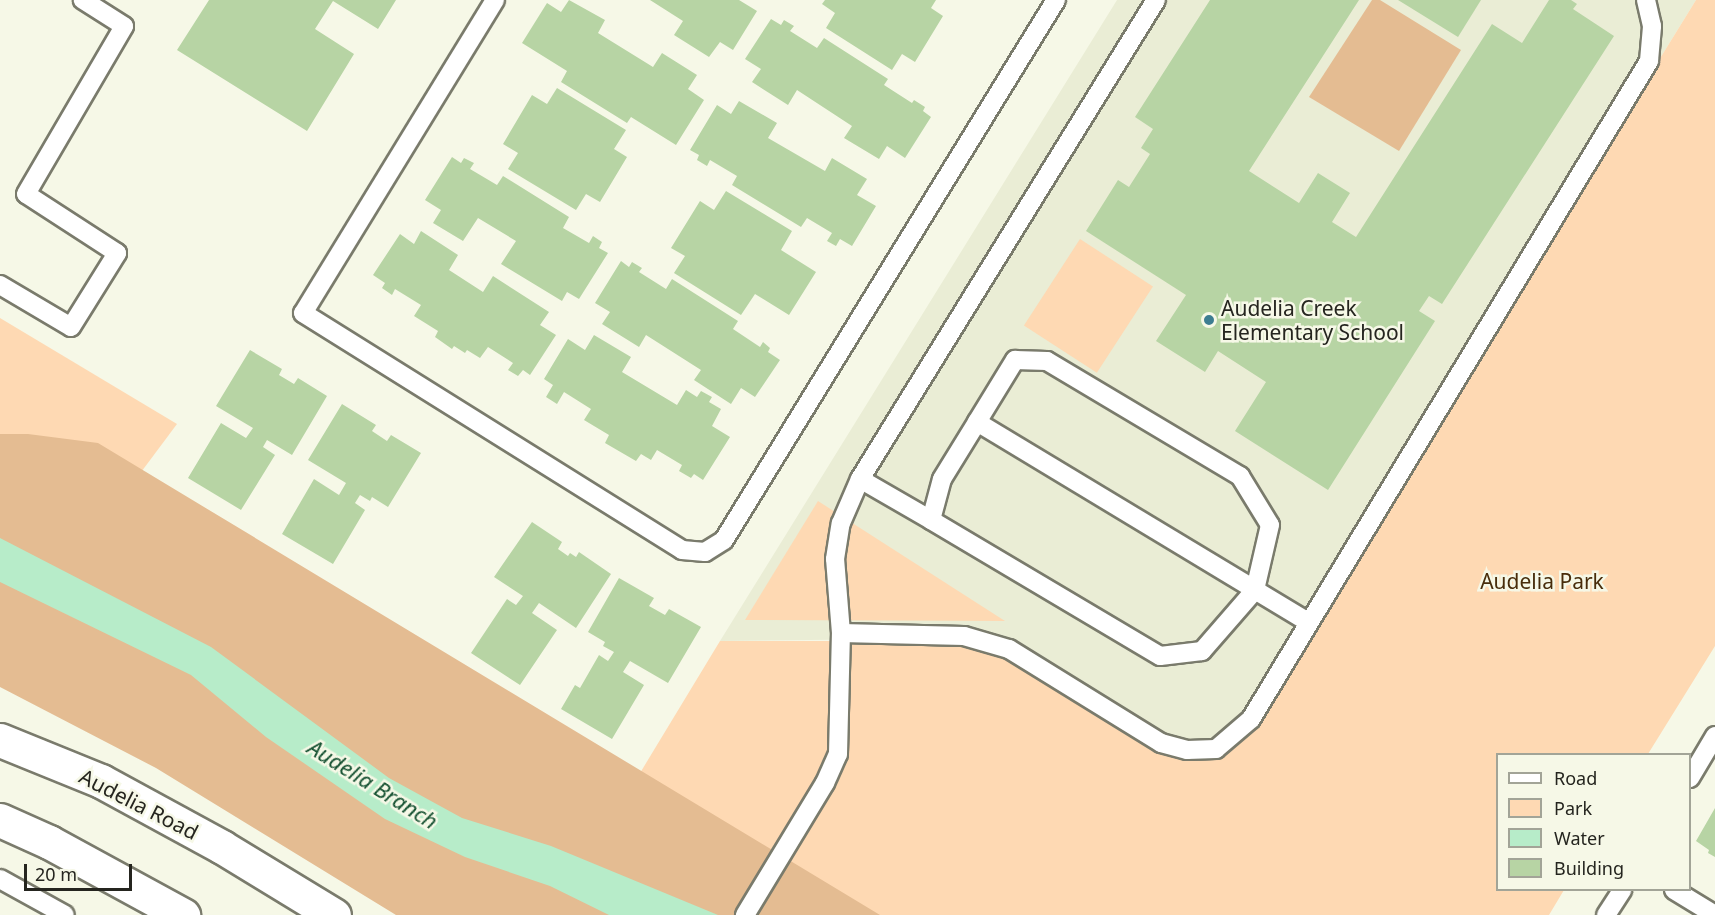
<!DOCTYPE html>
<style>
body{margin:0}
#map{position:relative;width:1715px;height:915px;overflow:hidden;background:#f6f8e7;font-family:"Noto Sans",sans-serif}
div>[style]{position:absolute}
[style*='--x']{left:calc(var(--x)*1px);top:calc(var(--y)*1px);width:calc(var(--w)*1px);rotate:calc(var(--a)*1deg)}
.built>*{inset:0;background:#eaedd5}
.green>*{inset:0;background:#fed9b3;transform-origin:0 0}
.forest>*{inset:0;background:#e4bc92}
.water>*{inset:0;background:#b7ecc9}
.building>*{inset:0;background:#b7d4a4}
.roads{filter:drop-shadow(2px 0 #7a7b6c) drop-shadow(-2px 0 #7a7b6c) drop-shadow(0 2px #7a7b6c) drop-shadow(0 -2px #7a7b6c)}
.lane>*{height:18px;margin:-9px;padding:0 9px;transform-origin:9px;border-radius:9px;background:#fff}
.secondary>*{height:33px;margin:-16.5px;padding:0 16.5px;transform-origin:16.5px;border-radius:16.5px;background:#fff}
.dots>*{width:16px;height:16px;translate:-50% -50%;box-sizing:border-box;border:3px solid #f6f8e7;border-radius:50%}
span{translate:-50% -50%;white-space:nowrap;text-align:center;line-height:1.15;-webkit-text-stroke:5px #f6f8e7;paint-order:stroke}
.poi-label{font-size:21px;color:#25251f}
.left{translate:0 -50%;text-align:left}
.park-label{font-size:21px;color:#482d0b}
.street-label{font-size:21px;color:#25251f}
.water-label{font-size:22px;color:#155131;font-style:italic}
.legend{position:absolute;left:1496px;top:753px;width:195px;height:138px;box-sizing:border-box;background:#f6f8e7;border:2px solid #a2a497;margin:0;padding:8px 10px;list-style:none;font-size:18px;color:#25251f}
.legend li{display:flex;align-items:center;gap:12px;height:30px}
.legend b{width:30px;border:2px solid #a2a497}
.scale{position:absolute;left:24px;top:864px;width:108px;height:27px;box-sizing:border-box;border:3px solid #25251f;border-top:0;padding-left:8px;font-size:18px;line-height:21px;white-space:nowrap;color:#25251f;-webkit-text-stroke:4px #f6f8e7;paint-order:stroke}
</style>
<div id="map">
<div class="built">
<div style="clip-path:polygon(1117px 0,1696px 0,1252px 720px,1211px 752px,903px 639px,720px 641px)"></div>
</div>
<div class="green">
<div style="clip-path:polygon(1696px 0,1715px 0,1715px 646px,1648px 754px,1498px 754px,1498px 890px,1564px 890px,1549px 915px,554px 915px,720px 641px,997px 641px,1154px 741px,1212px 752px,1252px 720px)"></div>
<div style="left:1080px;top:239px;width:87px;height:103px;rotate:33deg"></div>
<div style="clip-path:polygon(0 318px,177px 424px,0 661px)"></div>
<div style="clip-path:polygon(818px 501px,1005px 621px,745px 620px)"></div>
</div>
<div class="forest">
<div style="clip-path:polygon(1372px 0,1380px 0,1461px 50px,1399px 151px,1309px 97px)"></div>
<div style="clip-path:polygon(0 434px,28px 434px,98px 443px,880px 915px,396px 915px,156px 768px,0 687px)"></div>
</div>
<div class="water">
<div style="clip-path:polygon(0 538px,211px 647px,389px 778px,462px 818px,551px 846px,718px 915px,609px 915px,550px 886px,465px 857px,385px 819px,266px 737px,191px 675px,0 582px)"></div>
</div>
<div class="building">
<div style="clip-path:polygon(209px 0,396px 0,378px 29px,333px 1px,315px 29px,354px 54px,307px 131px,177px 50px)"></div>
<div style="clip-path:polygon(569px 0,605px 20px,598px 33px,653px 67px,662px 53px,697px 75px,688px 89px,704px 100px,676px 145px,631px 117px,627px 123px,561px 82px,567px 71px,522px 43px,547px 3px,561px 12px)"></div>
<div style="clip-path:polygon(650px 0,739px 0,757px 11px,733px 50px,720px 42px,709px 57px,674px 35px,683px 21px)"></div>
<div style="clip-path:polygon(825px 0,936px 0,931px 8px,943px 16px,915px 62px,902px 54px,892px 70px,826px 28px,835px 13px,822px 4px)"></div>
<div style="clip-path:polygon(1210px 0,1359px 0,1249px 171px,1299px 203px,1318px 173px,1350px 193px,1332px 222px,1356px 237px,1492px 24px,1522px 43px,1549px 0,1571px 0,1577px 4px,1573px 9px,1614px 36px,1442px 304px,1429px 296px,1419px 311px,1435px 321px,1328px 490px,1235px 431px,1266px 382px,1218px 351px,1205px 372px,1156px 341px,1186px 295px,1086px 231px,1118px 180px,1129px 187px,1150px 154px,1141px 148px,1153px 129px,1135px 117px)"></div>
<div style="clip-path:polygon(1398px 0,1481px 0,1458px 37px)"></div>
<div style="clip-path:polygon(771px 19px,781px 25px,784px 20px,794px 26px,790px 31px,817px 48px,824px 38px,888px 79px,884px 85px,912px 103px,914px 100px,925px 107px,923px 111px,931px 117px,905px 158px,887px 146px,879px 159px,844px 138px,852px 126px,797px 90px,788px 105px,752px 82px,761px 69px,745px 59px)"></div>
<div style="clip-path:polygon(557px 88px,626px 130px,614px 149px,627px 157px,600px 202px,586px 194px,576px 210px,508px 169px,518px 153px,503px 144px,532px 95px,547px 104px)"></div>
<div style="clip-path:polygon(739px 101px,777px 123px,768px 138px,825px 171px,832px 158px,867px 179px,857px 195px,876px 206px,852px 246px,840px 239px,836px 246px,827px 241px,832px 233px,807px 218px,801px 227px,732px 185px,737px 176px,710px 160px,707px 166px,697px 160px,699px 155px,690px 150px,717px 105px,731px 114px)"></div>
<div style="clip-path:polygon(452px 157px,461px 163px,464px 158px,474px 163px,470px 169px,497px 185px,503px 176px,569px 217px,563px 228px,589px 243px,593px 236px,602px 242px,599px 248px,608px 253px,579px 299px,567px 292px,562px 301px,501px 264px,516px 241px,478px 218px,463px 241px,433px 223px,441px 210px,425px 200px)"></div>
<div style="clip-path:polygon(726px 191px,792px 231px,781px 250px,816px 272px,789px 315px,755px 294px,741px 315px,674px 273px,685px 256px,671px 248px,700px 201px,714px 210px)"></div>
<div style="clip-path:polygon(421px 231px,458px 255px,449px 270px,483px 292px,493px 276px,549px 312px,540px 325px,556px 335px,530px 375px,523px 370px,518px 376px,508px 370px,513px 363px,488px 347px,480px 358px,467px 350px,465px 353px,454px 346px,452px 349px,435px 337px,438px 331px,414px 316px,421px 305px,395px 289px,392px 295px,382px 288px,385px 283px,373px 275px,400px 234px,414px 244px)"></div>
<div style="clip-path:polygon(621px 261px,629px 267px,632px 262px,642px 268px,639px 272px,666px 289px,672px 279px,738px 321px,733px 329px,760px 347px,763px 342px,770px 348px,768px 352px,780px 360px,755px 397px,741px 388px,731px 404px,694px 380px,701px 370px,646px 335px,639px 347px,602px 324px,610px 312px,595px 303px)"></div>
<div style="clip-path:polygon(594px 335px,631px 357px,622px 372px,677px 405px,686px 390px,697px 397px,701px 391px,712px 397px,709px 402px,721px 409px,712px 426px,730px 437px,703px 480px,694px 474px,691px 478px,679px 471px,682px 465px,657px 450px,651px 460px,641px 454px,636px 461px,605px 443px,609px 435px,584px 420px,591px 409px,564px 392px,557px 404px,546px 397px,553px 385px,544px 379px,568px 339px,585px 350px)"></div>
<div style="clip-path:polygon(250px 350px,282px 369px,279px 375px,294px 384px,298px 378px,327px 396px,292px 455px,267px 440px,263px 447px,275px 455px,241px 510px,188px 478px,221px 423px,246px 438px,253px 428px,216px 406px)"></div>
<div style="clip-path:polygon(342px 404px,376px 425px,372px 431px,387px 441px,391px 435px,421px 453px,388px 507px,372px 497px,370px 501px,360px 495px,355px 503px,365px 510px,333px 564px,282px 534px,314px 479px,339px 495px,346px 483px,308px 460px)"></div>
<div style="clip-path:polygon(532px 522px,562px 542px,558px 549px,568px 556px,570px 553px,576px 557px,579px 552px,611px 574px,576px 628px,539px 603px,532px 613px,557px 630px,520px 685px,471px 653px,507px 599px,516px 605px,523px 596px,494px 577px)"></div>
<div style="clip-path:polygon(619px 578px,654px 598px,649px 606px,665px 615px,669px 609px,701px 627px,668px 683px,630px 661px,623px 672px,644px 685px,612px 739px,561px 709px,575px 685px,580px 688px,599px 655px,608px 661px,614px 652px,603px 646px,605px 642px,588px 632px)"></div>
<div style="clip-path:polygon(1715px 808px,1715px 857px,1708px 853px,1709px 850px,1696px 841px)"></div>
</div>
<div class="roads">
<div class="lane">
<div style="--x:495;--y:0;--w:367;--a:121.5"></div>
<div style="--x:303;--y:313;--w:447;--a:32"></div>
<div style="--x:682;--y:550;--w:23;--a:5"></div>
<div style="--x:705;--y:552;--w:22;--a:-32"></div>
<div style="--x:724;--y:540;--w:634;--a:-58.42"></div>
<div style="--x:0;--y:285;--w:82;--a:30.6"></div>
<div style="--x:71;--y:327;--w:87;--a:-58.1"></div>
<div style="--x:117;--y:253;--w:108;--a:-147"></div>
<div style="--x:26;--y:194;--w:194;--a:-59.7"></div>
<div style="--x:124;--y:26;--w:49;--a:-147.6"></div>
<div style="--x:977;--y:422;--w:325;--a:31.1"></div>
<div style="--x:1255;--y:590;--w:81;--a:131"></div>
<div style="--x:1202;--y:651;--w:42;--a:173.2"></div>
<div style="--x:1160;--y:656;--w:266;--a:-149.3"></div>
<div style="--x:931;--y:520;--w:42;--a:-75"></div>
<div style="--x:942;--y:479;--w:67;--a:-58.4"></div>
<div style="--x:977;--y:422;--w:73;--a:-58.5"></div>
<div style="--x:1015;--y:360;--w:32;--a:2"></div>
<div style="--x:1047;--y:361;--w:225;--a:30.8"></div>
<div style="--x:1240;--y:476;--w:57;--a:58.5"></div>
<div style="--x:1270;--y:525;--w:67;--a:103"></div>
<div style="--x:1255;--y:590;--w:62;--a:31.1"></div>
<div style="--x:860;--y:479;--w:82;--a:30"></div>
<div style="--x:841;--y:633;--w:123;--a:1.4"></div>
<div style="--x:964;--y:636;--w:47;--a:16.1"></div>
<div style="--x:1009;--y:649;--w:179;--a:31.7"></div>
<div style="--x:1161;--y:743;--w:27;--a:15"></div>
<div style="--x:1187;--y:750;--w:29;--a:-2"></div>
<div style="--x:1216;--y:749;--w:46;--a:-40.6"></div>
<div style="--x:1251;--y:719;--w:769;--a:-58.83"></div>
<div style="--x:1649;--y:61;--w:35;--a:-85"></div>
<div style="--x:1652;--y:26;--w:27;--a:-103"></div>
<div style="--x:1690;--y:778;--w:49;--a:-59.2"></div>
<div style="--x:0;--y:879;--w:74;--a:29"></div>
<div style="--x:1674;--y:890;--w:48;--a:31.4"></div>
<div style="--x:745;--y:915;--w:154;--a:-58.8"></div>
<div style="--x:825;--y:783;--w:32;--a:-66"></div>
<div style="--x:838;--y:754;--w:121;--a:-88.6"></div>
<div style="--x:841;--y:633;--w:74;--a:-94.6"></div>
<div style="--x:835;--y:559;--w:36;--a:-81"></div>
<div style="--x:841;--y:523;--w:48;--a:-66.6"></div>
<div style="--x:860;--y:479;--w:563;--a:-58.29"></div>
<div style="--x:1606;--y:915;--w:30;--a:-57"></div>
</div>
<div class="secondary">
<div style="--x:0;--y:740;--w:109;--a:22.1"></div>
<div style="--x:101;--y:781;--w:138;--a:28.6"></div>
<div style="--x:222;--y:847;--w:131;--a:31.3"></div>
<div style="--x:0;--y:820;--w:54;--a:24.2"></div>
<div style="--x:49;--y:842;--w:153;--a:28.6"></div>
</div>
</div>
<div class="dots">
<div style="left:1209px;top:320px;background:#3d7d91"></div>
</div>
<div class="poi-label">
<span class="left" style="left:1221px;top:320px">Audelia Creek<br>Elementary School</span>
</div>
<div class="park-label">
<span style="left:1542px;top:581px">Audelia Park</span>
</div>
<div class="street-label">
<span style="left:139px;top:804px;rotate:27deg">Audelia Road</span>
</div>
<div class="water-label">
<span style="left:373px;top:784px;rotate:32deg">Audelia Branch</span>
</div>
<ul class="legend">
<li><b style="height:8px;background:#fff"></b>Road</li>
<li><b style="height:16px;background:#fed9b3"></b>Park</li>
<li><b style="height:16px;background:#b7ecc9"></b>Water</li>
<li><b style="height:16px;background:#b7d4a4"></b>Building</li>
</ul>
<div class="scale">20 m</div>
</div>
